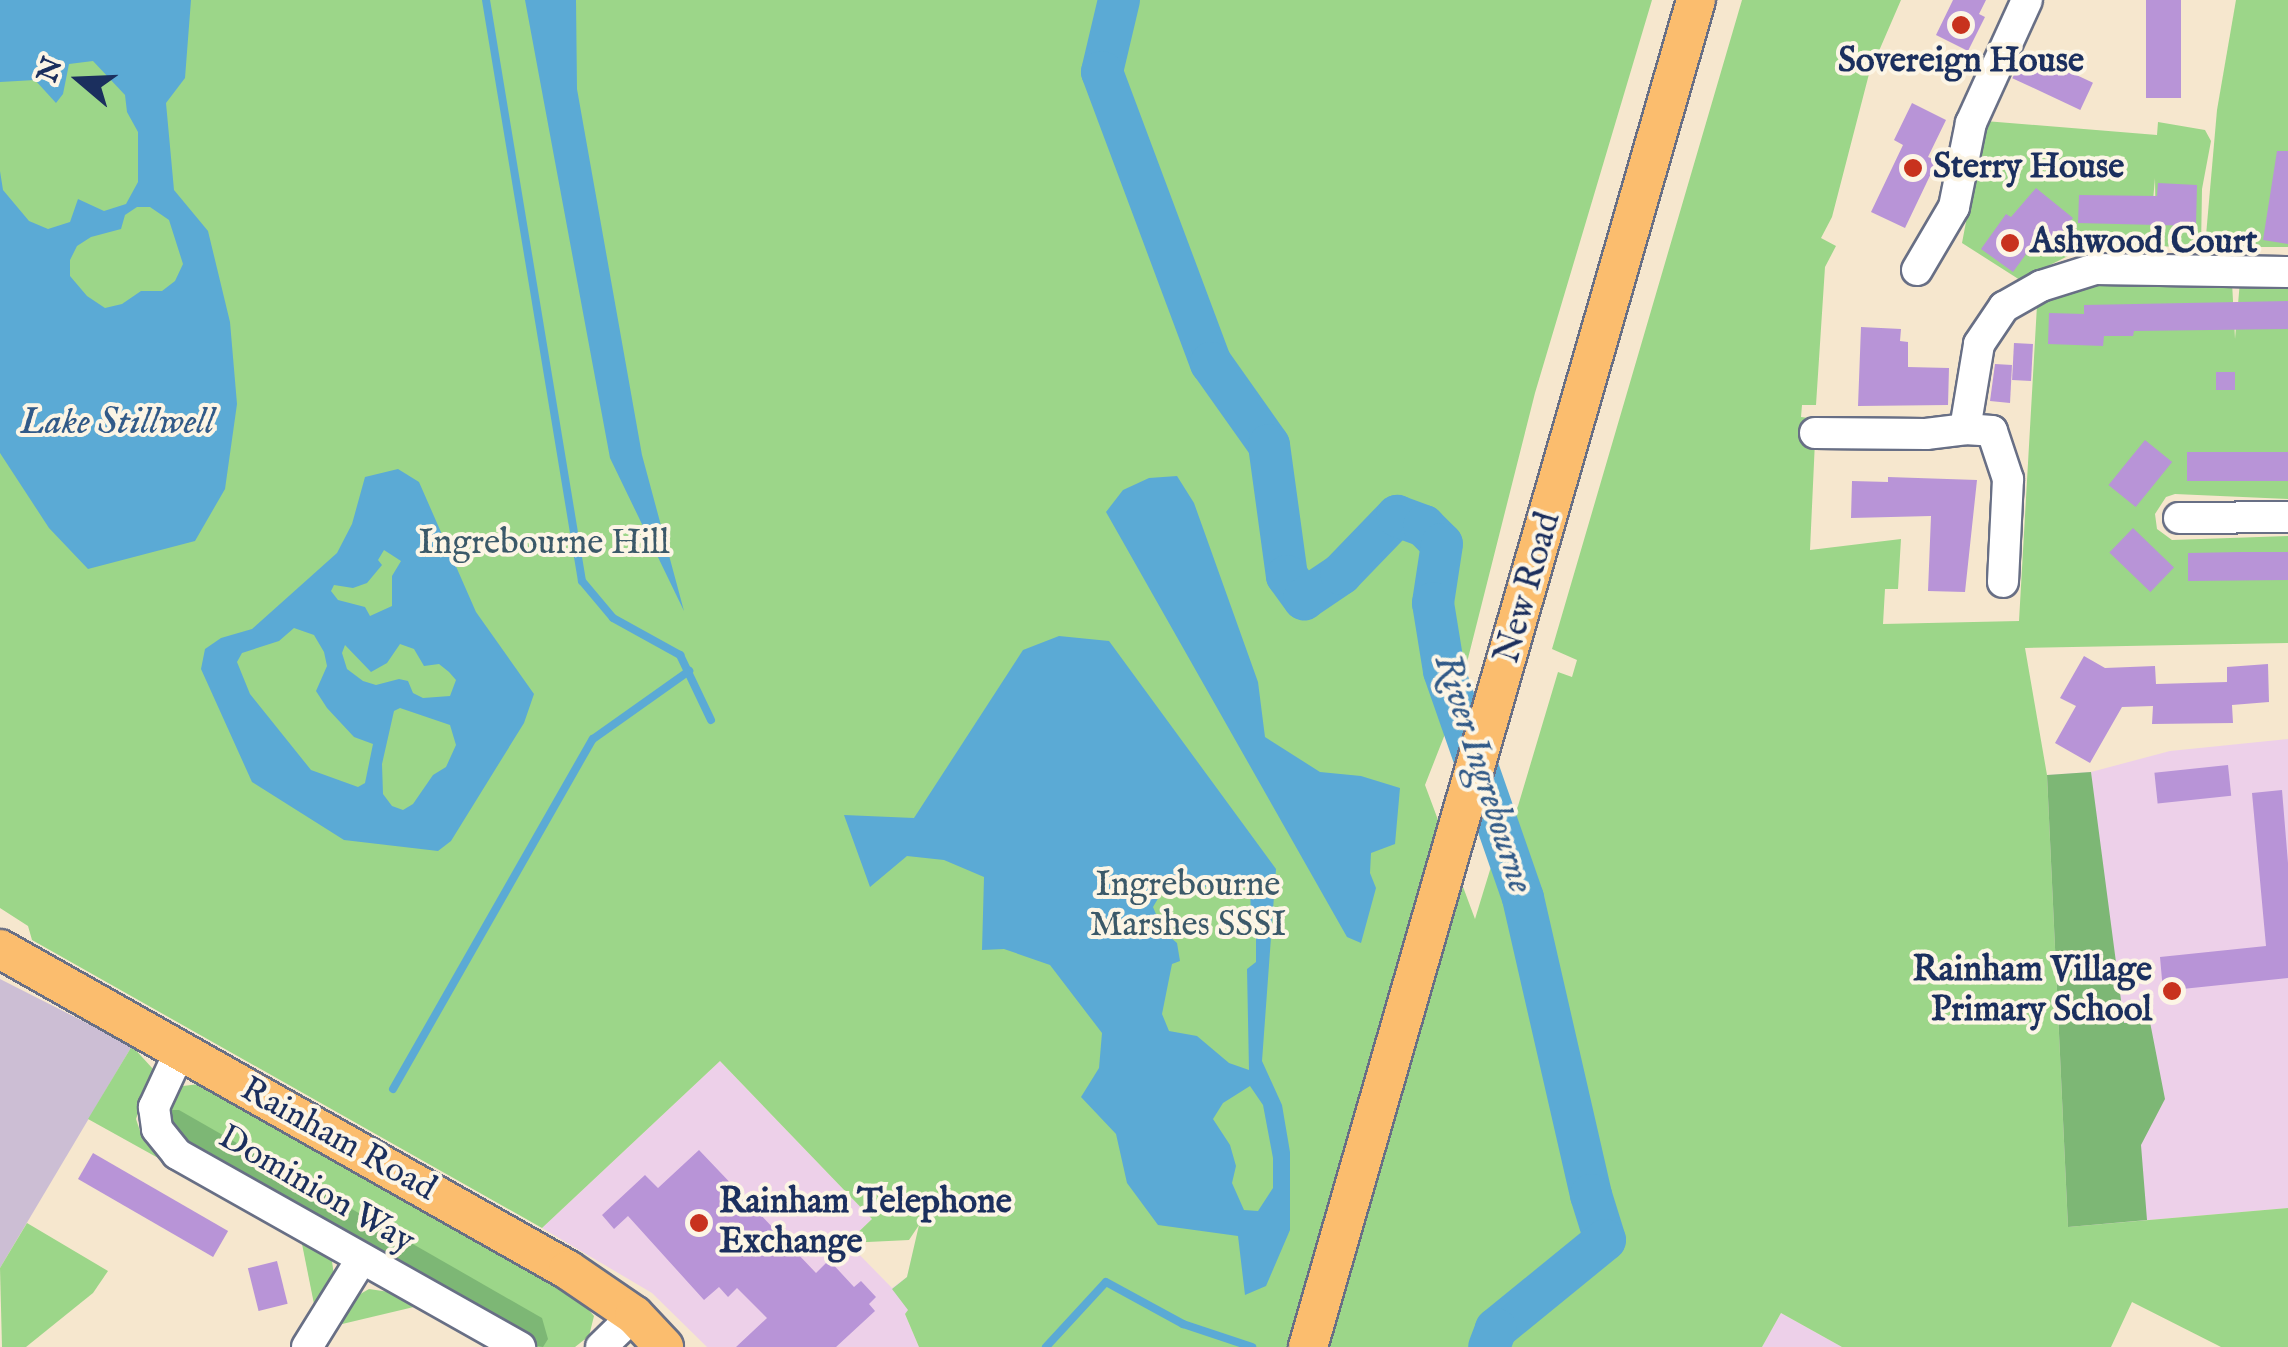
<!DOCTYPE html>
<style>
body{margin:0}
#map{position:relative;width:2288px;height:1347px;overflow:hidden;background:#f6e7ce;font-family:"IM FELL English",serif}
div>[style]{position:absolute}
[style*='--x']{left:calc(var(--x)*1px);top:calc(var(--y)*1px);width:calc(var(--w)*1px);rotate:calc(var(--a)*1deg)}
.built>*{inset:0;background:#edd0e9}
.industrial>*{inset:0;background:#ccbed4}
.green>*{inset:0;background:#9cd689}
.forest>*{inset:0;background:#7db775}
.water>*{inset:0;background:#5baad5}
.stream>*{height:8px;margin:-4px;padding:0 4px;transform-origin:4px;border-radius:4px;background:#5baad5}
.river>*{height:42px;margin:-21px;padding:0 21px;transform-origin:21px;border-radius:21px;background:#5baad5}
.building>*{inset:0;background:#b894d7;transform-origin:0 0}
.roads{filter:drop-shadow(2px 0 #686f85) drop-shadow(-2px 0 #686f85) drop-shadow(0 2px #686f85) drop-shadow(0 -2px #686f85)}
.minor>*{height:30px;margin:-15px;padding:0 15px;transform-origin:15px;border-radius:15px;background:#fff}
.major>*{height:38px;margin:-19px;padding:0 19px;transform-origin:19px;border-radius:19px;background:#fbbd6e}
.dots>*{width:28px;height:28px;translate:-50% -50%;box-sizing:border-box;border:5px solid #fcf5e5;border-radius:50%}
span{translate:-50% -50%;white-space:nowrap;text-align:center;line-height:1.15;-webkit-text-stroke:8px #fcf5e5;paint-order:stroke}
.poi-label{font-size:35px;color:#1b2f5e;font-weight:700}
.left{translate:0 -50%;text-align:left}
.right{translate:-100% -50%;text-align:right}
.park-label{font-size:35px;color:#3b5969}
.street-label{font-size:35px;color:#1b2f5e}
.water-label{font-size:38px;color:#315a88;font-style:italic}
.north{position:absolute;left:30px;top:30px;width:100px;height:100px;-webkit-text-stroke:8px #fcf5e5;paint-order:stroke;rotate:289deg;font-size:28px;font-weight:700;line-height:40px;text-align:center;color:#1b2f5e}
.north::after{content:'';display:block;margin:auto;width:35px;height:45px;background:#1b2f5e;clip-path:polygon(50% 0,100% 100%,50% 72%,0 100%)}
</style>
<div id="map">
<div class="built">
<div style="clip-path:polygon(2288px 739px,2288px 1208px,2068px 1227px,2047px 775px,2091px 772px,2170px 751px)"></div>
<div style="clip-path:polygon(720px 1061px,872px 1219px,848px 1243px,892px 1288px,907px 1277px,920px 1223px,1007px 1240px,905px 1314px,919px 1347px,707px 1347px,652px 1293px,542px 1228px)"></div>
<div style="clip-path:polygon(1781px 1313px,1842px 1347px,1762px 1347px)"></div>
</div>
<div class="industrial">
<div style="clip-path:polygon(0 979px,132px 1046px,0 1268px)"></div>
</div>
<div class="green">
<div style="clip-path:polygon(0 0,1652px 0,1535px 393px,1456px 706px,1425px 785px,1475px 919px,1490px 870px,1518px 806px,1558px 672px,1572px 677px,1577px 660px,1552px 649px,1742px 0,1901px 0,1869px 74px,1832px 217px,1821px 238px,1836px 246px,1825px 267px,1816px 405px,1802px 405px,1801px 417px,1816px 419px,1810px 550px,1901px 539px,1898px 589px,1885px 589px,1883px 624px,2019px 621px,2037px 305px,2086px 286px,2232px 282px,2235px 339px,2240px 281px,2288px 281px,2288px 499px,2175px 494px,2166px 497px,2155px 514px,2157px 529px,2172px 540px,2288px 536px,2288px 643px,2025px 648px,2047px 775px,2068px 1227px,2288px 1208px,2288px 1347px,2221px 1347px,2132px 1302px,2111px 1347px,1842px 1347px,1781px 1313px,1762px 1347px,919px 1347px,905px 1314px,908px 1310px,892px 1289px,907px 1277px,919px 1225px,909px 1240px,847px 1243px,872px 1219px,720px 1061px,542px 1228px,32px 940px,28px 926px,0 908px)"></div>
<div style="clip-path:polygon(2236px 0,2288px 0,2288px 247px,2205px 247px,2217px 110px)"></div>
<div style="clip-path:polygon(1985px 121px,2157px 135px,2158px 122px,2205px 130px,2211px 141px,2202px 189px,2201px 248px,2156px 246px,2155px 178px,2149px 246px,2086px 247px,2020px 280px,1962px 243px)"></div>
<div style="clip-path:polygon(132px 1046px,153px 1069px,136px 1119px,143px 1140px,160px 1159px,88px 1119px)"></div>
<div style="clip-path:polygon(181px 1082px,183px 1086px,199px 1084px,574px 1293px,594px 1316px,589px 1336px,575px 1347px,536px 1347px,186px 1149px,166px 1103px)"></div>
<div style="clip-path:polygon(27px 1223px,108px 1271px,93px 1293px,26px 1347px,2px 1347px,0 1268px)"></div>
<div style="clip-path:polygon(300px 1234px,324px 1249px,332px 1261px,334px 1276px,316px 1314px)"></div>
<div style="clip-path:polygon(369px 1289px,396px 1293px,418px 1306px,338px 1325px,355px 1297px)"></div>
</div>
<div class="forest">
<div style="clip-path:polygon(2091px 772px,2124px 1023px,2150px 1022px,2165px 1099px,2141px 1145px,2147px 1220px,2068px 1227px,2047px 775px)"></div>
<div style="clip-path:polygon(171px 1110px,179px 1110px,542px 1318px,548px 1339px,543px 1347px,527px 1344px,186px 1149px,165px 1116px)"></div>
</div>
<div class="water">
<div style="clip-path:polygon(evenodd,0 0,191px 0,185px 78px,166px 103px,174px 190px,208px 231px,230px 322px,237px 404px,225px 489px,195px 541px,88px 569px,49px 528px,0 453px,0 171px,3px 190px,29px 221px,48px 229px,70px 222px,78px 199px,104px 211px,126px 204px,138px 182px,138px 132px,127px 112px,125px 95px,93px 61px,69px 64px,63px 94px,56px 103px,35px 80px,0 82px,0 0,137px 207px,150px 207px,169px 220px,183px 264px,175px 281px,162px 291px,141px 291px,122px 304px,105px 308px,87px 296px,70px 276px,70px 260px,77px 246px,91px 237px,121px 229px,125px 215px,137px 207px)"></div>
<div style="clip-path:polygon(525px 0,576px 0,577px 89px,642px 455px,684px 611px,610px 458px)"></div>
<div style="clip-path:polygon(evenodd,398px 469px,419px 482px,476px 612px,534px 694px,524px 723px,451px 841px,438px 851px,344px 840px,252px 782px,201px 669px,205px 649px,221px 638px,252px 629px,337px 553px,352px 524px,365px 477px,398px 469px,384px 550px,401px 561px,392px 576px,392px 606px,370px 616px,365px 607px,338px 600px,331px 591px,334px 585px,353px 588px,367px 583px,382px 565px,378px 560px,384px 550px,398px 469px,294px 628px,314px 635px,324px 652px,327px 666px,316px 691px,327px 708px,354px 737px,373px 744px,365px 783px,358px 787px,311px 770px,250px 694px,237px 662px,242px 653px,279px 641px,294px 628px,398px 469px,400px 644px,414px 649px,424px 666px,439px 664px,449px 672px,456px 680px,450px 696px,423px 698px,413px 693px,408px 681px,399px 679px,376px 685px,363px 681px,347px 669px,342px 653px,345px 645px,371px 672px,387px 663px,400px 644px,398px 469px,400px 708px,450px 725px,456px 745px,446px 767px,433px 775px,413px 804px,403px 810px,392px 806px,383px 794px,382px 764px,394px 711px,400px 708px)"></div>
<div style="clip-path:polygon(1177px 476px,1194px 503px,1258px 682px,1265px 737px,1320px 772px,1361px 776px,1400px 788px,1395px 844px,1371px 853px,1370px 873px,1376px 888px,1361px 943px,1347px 937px,1106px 512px,1123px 490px,1149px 478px)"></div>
<div style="clip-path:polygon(evenodd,1059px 636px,1109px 641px,1276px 869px,1262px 1061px,1282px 1105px,1290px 1152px,1290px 1230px,1266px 1286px,1245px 1295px,1238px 1236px,1158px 1225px,1127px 1183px,1116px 1134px,1081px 1097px,1099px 1068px,1102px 1033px,1050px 965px,1004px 949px,982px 950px,984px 877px,944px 860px,907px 856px,870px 887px,844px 815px,914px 818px,1023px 650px,1059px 636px,1240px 879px,1250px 883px,1251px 922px,1256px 928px,1256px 962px,1247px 969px,1249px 1070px,1229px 1063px,1197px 1036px,1169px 1031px,1162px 1014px,1172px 964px,1180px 961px,1177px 943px,1163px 931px,1153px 907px,1166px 885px,1205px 887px,1240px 879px,1059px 636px,1250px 1086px,1263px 1105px,1273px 1158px,1273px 1188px,1258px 1211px,1244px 1210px,1232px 1183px,1236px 1166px,1230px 1145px,1213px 1119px,1223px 1103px,1250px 1086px)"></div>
</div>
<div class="stream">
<div style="--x:486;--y:0;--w:589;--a:80.62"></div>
<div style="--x:582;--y:581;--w:48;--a:50"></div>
<div style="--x:613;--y:618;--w:77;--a:28.9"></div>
<div style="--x:680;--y:655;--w:72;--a:64.5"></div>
<div style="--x:393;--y:1089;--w:403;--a:-60.3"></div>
<div style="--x:593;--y:739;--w:118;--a:-35.3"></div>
<div style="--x:1046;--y:1347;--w:88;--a:-47.3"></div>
<div style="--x:1106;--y:1282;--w:88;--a:28.6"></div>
<div style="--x:1183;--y:1324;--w:73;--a:18.4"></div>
</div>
<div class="river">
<div style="--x:1119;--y:0;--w:74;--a:103.3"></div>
<div style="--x:1102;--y:72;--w:311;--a:69.5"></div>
<div style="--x:1211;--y:363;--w:100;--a:54.7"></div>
<div style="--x:1269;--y:445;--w:132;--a:82.2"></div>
<div style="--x:1287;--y:576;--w:29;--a:54"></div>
<div style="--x:1304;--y:599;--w:45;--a:-34"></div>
<div style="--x:1341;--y:574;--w:81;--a:-46"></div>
<div style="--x:1397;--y:516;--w:29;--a:20"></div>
<div style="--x:1424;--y:526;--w:25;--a:45"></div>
<div style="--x:1442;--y:544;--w:60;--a:98.7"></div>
<div style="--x:1433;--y:603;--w:69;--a:80.8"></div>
<div style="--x:1444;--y:671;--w:240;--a:70.8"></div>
<div style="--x:1523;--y:898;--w:305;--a:77.1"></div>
<div style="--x:1591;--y:1195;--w:47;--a:72.7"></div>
<div style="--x:1605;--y:1240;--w:141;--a:140.8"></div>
<div style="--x:1496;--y:1329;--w:19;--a:111"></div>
</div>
<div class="building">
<div style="clip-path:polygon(1953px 0,1986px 0,1979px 14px,1985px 17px,1968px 51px,1936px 35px)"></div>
<div style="left:2146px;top:0;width:35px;height:98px"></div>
<div style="left:2025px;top:51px;width:75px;height:30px;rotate:25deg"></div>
<div style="clip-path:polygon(1912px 103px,1946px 120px,1928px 157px,1937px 161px,1905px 228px,1871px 212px,1903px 145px,1894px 140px)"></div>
<div style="clip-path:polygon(2277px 151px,2288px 151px,2288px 244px,2263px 240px)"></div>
<div style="clip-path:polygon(2158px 183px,2197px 185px,2196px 226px,2078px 223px,2079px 195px,2157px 196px)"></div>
<div style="clip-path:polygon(2036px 188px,2073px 218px,2059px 236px,2055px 233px,2049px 241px,2040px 235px,2013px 272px,1981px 249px,2006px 214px,2011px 217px)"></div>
<div style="clip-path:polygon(2288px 301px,2288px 329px,2134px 331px,2133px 336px,2104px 336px,2103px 346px,2048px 344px,2049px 313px,2084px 314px,2084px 305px)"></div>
<div style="clip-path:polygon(1861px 327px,1901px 329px,1900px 341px,1908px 342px,1908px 367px,1949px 368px,1948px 405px,1858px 406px)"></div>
<div style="left:2014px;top:343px;width:19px;height:37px;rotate:3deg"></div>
<div style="clip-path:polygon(1995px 364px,2012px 365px,2010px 403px,1990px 401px)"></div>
<div style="left:2216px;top:372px;width:19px;height:18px"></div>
<div style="left:2145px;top:440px;width:35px;height:58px;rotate:39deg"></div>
<div style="left:2187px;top:452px;width:101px;height:29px"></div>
<div style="clip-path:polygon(1888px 477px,1977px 480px,1965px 592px,1928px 591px,1931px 516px,1851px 518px,1852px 481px,1888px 482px)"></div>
<div style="left:2133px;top:528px;width:57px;height:34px;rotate:44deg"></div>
<div style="clip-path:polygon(2241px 552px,2288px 552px,2288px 580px,2188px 581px,2188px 553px)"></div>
<div style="clip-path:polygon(2084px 656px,2105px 668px,2155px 666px,2156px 684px,2227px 682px,2227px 667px,2268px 664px,2269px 702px,2232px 705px,2233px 723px,2152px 724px,2153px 706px,2122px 707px,2090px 763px,2055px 743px,2076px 706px,2060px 698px)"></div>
<div style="left:2228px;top:765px;width:31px;height:74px;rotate:84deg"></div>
<div style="clip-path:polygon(2282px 790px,2288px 863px,2288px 978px,2163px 991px,2160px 957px,2266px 946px,2252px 793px)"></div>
<div style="clip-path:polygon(699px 1150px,816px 1273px,829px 1260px,854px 1287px,861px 1281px,876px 1297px,869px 1304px,875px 1311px,836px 1347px,736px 1347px,767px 1318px,737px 1288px,728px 1297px,719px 1287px,704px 1300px,628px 1216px,614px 1229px,602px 1215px,645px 1175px,658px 1188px)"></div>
<div style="left:93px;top:1153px;width:156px;height:30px;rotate:30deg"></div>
<div style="left:277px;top:1261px;width:44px;height:30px;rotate:76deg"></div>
</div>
<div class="roads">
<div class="minor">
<div style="--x:1917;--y:270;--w:73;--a:-59.6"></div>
<div style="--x:1954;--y:207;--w:86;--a:-78.6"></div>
<div style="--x:1971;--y:123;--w:135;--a:-65.5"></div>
<div style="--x:1965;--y:429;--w:27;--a:4"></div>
<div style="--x:1992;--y:431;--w:51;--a:71.6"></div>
<div style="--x:2008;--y:479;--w:103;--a:92.8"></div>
<div style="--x:1815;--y:433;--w:111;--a:0.5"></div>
<div style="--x:1926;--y:434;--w:39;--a:-7"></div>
<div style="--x:1965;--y:429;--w:86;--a:-80.6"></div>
<div style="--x:1979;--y:344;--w:45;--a:-56"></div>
<div style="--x:2004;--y:307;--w:43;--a:-29.6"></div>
<div style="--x:2041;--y:286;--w:57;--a:-17.5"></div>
<div style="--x:2095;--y:269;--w:193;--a:0.9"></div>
<div style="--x:2179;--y:518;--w:109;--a:-0.5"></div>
<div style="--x:180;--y:1051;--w:62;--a:114.9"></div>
<div style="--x:154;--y:1107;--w:22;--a:82"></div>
<div style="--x:157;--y:1129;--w:32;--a:51"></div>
<div style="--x:177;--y:1154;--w:394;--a:29.4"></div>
<div style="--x:307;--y:1347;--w:102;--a:-58.2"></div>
<div style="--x:601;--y:1347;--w:46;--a:-44.1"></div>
</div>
<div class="major">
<div style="--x:0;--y:949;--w:652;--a:29.47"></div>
<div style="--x:568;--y:1270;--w:80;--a:34.3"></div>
<div style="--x:634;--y:1315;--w:44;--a:46.8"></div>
<div style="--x:1308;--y:1347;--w:1402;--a:-73.93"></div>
</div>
</div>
<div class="dots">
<div style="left:1961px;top:25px;background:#c8321e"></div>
<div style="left:1913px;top:168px;background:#c8321e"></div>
<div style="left:2010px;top:243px;background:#c8321e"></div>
<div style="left:2172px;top:991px;background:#c8321e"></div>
<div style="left:699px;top:1223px;background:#c8321e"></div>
</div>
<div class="poi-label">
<span style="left:1961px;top:62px">Sovereign House</span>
<span class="left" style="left:1933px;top:168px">Sterry House</span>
<span class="left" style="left:2030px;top:243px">Ashwood Court</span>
<span class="right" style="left:2152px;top:991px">Rainham Village<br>Primary School</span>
<span class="left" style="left:719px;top:1223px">Rainham Telephone<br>Exchange</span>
</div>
<div class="park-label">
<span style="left:544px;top:544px">Ingrebourne Hill</span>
<span style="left:1188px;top:906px">Ingrebourne<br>Marshes SSSI</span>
</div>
<div class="street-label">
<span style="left:1529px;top:588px;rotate:-74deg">New Road</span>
<span style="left:338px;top:1140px;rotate:29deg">Rainham Road</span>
<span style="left:316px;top:1190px;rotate:30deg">Dominion Way</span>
</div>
<div class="water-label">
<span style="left:117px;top:424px">Lake Stillwell</span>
<span style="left:1482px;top:774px;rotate:72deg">River Ingrebourne</span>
</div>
<div class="north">N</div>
</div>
